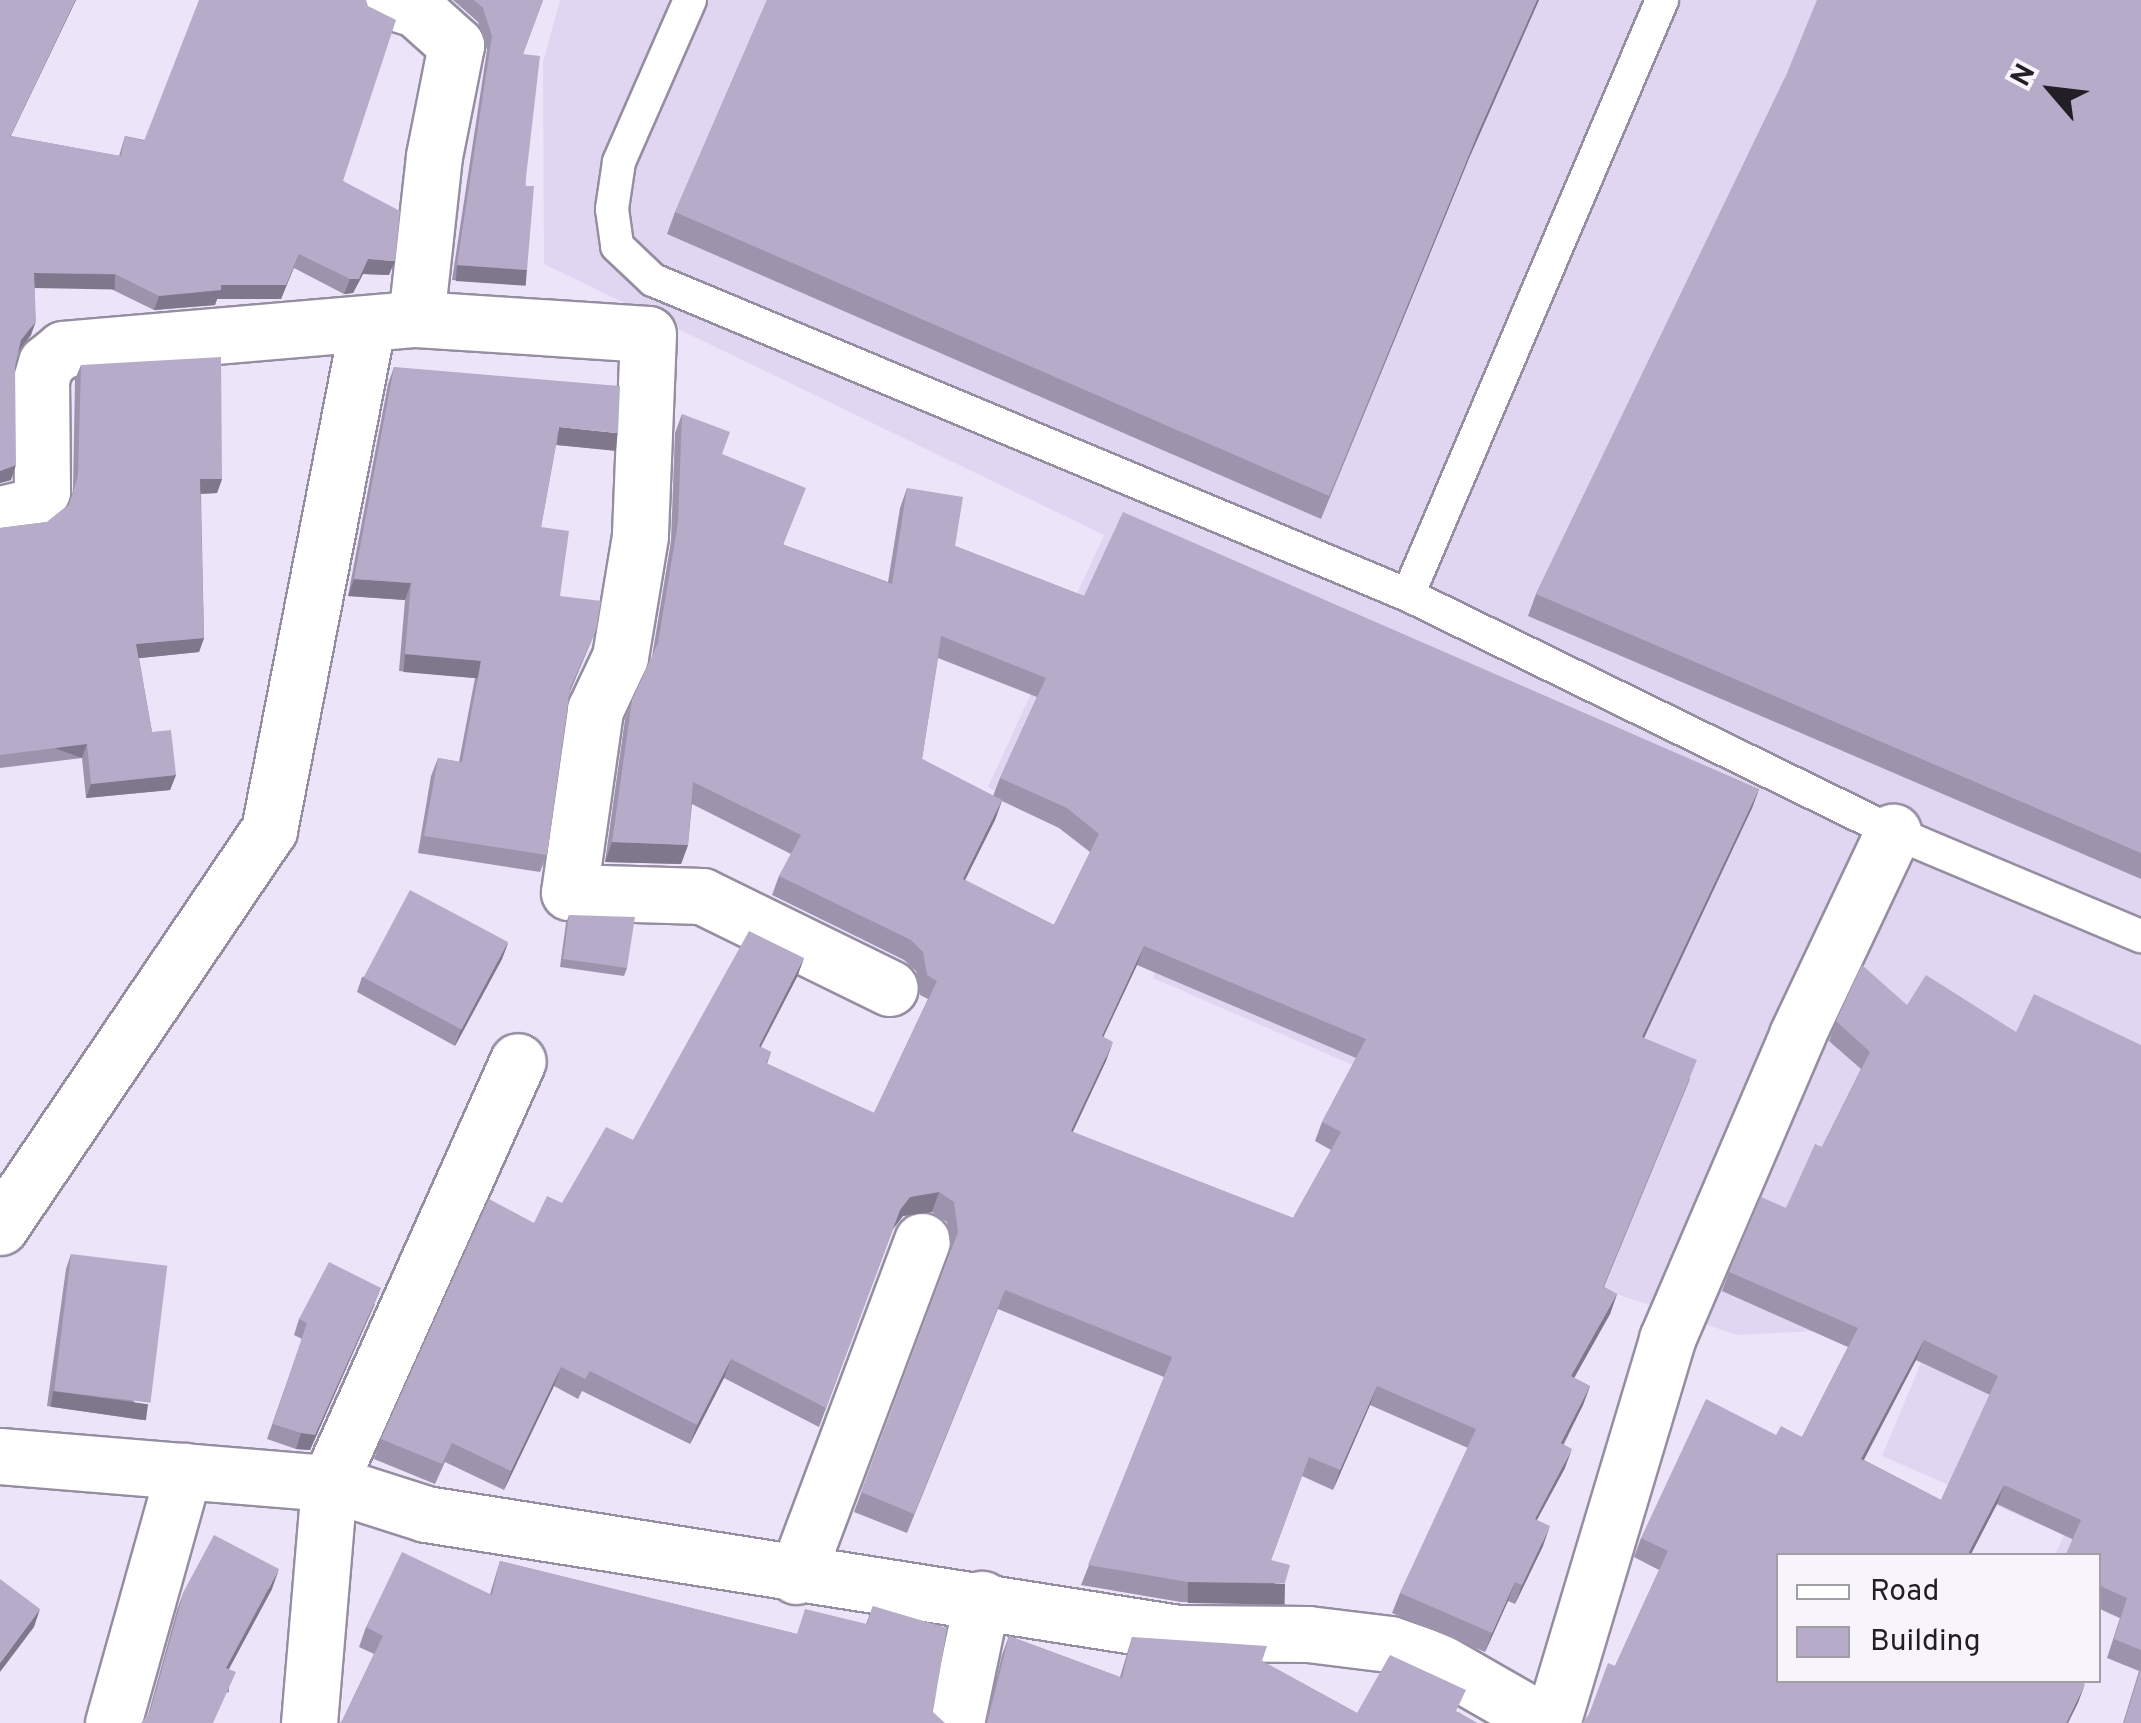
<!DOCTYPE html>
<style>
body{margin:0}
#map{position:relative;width:2141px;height:1723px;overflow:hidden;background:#ece4f9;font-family:Overpass,sans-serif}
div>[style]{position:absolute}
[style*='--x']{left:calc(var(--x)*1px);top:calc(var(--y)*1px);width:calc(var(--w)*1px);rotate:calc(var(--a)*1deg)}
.built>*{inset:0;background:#e0d6f1}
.roads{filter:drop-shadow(2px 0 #958ea1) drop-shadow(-2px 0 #958ea1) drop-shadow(0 2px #958ea1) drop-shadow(0 -2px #958ea1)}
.service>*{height:32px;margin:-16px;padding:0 16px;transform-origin:16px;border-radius:16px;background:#fff}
.minor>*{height:55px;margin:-27.5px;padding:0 27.5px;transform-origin:27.5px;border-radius:27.5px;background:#fff}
.wall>*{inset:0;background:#9d93ad}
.shaded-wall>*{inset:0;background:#7f788d;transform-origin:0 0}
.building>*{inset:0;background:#b6abc9;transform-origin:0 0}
span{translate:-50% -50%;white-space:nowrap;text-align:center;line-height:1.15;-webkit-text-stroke:8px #f7f4fc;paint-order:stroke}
.legend{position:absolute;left:1776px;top:1553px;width:325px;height:130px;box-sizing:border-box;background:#f7f4fc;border:2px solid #a19ea6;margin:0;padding:12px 18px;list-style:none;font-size:30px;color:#211e26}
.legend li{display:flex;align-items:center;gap:20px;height:50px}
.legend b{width:50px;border:2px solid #a19ea6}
.north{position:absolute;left:2001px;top:40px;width:100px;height:100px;-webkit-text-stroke:8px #f7f4fc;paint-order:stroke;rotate:298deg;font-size:28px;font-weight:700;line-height:40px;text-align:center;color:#211e26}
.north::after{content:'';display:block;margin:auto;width:35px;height:45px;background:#211e26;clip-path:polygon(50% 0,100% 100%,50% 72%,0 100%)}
</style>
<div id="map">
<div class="built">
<div style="clip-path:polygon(560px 0,2141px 0,2141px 1629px,2099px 1609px,2098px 1556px,2055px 1555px,2064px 1535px,1882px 1456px,1921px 1363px,1836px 1330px,1737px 1335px,1561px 1275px,1534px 1144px,1153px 978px,1186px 886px,988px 787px,1104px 535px,544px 264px,543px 63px)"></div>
</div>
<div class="roads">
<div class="service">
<div style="--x:690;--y:0;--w:177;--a:113.7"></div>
<div style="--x:619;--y:162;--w:48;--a:98.5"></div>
<div style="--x:612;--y:209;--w:37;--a:82"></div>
<div style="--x:617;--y:246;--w:50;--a:43.4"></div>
<div style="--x:653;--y:280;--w:818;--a:22.65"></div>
<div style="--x:1408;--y:595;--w:540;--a:26.04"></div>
<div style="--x:1893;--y:832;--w:269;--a:22.8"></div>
<div style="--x:1408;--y:595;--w:647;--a:-66.88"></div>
</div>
<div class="minor">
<div style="--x:386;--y:0;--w:31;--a:17"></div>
<div style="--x:416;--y:9;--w:54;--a:42"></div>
<div style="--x:456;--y:45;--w:113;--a:101.2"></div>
<div style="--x:434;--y:156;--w:164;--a:96.3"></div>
<div style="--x:0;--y:514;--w:36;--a:-13"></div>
<div style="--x:35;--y:506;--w:17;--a:-65"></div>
<div style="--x:42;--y:491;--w:111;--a:-90.5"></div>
<div style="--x:41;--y:380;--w:18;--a:-74"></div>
<div style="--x:46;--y:363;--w:22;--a:-39"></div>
<div style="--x:63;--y:349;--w:354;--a:-4.9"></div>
<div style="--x:416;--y:319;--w:232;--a:3.7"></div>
<div style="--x:648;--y:334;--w:202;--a:92.3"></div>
<div style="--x:640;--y:536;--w:123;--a:99.4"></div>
<div style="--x:620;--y:657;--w:59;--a:115.3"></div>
<div style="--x:595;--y:710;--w:184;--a:98.1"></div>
<div style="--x:569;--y:892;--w:133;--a:1.7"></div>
<div style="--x:702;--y:896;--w:209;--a:26.1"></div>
<div style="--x:0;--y:1227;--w:480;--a:-55.9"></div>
<div style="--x:269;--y:830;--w:512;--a:-78.98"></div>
<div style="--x:0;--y:1456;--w:330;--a:4.7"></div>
<div style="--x:329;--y:1483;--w:102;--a:17.7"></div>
<div style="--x:426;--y:1514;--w:761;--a:8.99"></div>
<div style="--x:1178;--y:1633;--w:130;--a:0.4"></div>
<div style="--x:1308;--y:1634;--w:83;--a:7"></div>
<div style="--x:1390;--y:1644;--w:49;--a:19.2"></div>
<div style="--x:1436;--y:1660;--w:127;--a:29.8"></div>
<div style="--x:796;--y:1576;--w:358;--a:-69.4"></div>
<div style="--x:113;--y:1723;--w:262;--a:-74.3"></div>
<div style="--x:309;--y:1723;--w:241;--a:-85.2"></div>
<div style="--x:329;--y:1483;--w:462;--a:-65.9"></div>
<div style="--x:956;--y:1723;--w:127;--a:-78.2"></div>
<div style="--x:1552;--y:1723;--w:401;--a:-73.3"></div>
<div style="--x:1667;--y:1339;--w:331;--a:-66.8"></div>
<div style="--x:1797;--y:1035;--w:225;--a:-64.7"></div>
</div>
</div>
<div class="wall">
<div style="clip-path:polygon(0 0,11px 136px,119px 156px,125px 136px,343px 181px,389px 275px,363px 274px,353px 293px,344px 294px,294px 268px,281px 299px,217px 299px,215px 305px,154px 310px,109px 288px,35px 287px,31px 335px,19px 351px,15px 365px,11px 480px,0 483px)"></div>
<div style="clip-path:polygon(453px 0,543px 0,523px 54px,527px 270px,522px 285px,452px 280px,487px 50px,478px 22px)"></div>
<div style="clip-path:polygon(767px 0,1539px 0,1470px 156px,1321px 519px,667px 234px,675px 212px)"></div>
<div style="clip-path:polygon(2141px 0,2141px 879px,1528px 616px,1536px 594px,1785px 78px)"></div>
<div style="clip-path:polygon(81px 365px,222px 479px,217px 493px,201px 494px,204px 638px,199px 652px,139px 658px,152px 732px,176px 775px,170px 790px,86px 798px,82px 758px,0 768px,0 528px,47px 522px,68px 505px,73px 491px,75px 379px)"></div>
<div style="clip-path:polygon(394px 367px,612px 450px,556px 445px,541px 527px,560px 596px,596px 630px,570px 692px,547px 855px,540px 872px,418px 853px,431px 776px,438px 758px,459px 762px,475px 678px,399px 671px,405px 600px,348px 596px,388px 384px)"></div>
<div style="clip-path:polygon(evenodd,682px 414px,722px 454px,784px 545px,888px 582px,900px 508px,907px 488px,955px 546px,1084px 596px,1759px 789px,1752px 808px,1644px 1038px,1690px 1079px,1604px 1287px,1617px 1294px,1610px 1314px,1574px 1378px,1590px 1386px,1583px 1405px,1564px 1444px,1565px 1468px,1537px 1520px,1543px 1546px,1515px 1604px,1508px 1601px,1485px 1652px,1392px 1613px,1400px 1593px,1468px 1448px,1370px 1405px,1333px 1490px,1302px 1476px,1271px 1560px,1278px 1603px,1181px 1602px,1081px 1585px,1164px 1377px,998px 1309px,907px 1533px,854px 1512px,951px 1252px,947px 1222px,932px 1212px,903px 1216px,893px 1229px,819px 1427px,724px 1378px,690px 1444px,582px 1391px,578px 1399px,554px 1386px,504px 1490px,445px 1462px,435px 1484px,374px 1459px,381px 1439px,534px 1223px,562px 1203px,633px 1140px,804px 958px,797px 977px,761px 1047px,771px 1052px,767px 1064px,874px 1113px,928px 999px,920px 995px,916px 971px,904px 960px,772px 895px,779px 876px,791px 854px,692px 804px,688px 845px,681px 864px,605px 862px,625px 719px,652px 657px,671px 541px,675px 433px,682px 414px,938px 658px,1037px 697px,1000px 778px,993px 796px,922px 759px,938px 658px,682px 414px,1002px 801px,1059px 828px,1090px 852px,1054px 925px,965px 880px,995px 820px,1002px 801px,682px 414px,1137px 965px,1356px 1058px,1322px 1122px,1315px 1141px,1331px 1150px,1293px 1218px,1072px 1132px,1106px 1061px,1103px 1037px,1137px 965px)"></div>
<div style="clip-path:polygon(569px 915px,627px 968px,624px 976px,560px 967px,566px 923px)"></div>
<div style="clip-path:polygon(508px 943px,502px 959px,455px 1046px,357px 992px,362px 977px)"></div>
<div style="clip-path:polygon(evenodd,1907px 1005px,2016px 1032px,2141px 1045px,2141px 1723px,2123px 1723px,2139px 1671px,2107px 1658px,2120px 1618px,2098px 1608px,2098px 1556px,2072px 1539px,1997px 1504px,1970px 1556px,1778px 1556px,2078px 1703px,1589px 1714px,1615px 1666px,1659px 1570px,1634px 1557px,1641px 1538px,1776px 1435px,1802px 1437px,1848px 1347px,1722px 1291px,1729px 1272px,1786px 1208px,1822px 1147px,1861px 1069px,1829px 1041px,1836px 1021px,1907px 1005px,1916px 1360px,1990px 1395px,1941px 1500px,1864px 1460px,1916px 1360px)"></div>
<div style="clip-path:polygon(71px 1254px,142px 1420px,47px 1406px,66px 1269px)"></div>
<div style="clip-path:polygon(375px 1304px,310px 1450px,296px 1449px,267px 1439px,302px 1339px,294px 1335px,299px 1319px)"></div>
<div style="clip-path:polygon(500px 1561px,797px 1634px,866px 1624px,873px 1606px,933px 1712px,342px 1721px,374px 1654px,359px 1647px,366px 1627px,490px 1594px)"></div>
<div style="clip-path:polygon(272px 1589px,229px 1669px,229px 1692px,148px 1715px,177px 1610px,184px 1591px)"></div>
<div style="clip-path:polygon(1009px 1636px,1120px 1677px,1132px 1637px,1262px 1661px,1357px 1713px,1458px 1712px,1477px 1723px,985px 1723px,1002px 1655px)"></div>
</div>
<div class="shaded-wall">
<div style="clip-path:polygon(75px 0,76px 0,4px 150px,10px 136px)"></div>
<div style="clip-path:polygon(1537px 0,1539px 0,1470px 156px,1321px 519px,1478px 133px)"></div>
<div style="clip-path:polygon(299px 254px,281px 299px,217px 299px,215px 305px,154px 310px,159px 296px)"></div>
<div style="clip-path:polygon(368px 259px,395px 261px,389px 275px,363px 274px,353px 293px,344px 294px,350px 279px)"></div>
<div style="left:457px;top:265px;width:70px;height:16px;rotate:4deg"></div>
<div style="left:34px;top:273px;width:81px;height:15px;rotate:1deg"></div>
<div style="clip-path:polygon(36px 321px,31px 335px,16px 354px,21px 340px)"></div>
<div style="left:559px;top:427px;width:59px;height:18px;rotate:6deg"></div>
<div style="clip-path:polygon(16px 465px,11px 480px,0 483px,0 471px)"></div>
<div style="clip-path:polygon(200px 479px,222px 479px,217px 493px,195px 494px)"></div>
<div style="clip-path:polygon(354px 579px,411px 583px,405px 600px,348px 596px)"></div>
<div style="clip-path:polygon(204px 638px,199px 652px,131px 659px,136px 644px)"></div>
<div style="left:405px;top:654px;width:76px;height:18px;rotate:5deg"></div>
<div style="left:87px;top:744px;width:15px;height:88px;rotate:110deg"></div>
<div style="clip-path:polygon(176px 775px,170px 790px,86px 798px,91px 784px)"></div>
<div style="clip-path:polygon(1759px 789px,1752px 808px,1635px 1057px,1642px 1037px)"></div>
<div style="clip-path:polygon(1002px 800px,995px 820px,956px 898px,963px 879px)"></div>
<div style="clip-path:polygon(612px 842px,688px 845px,681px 864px,605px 862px)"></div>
<div style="clip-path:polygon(508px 943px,502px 959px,455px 1046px,460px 1031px)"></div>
<div style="clip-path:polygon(1144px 946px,1137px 965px,1095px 1055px,1102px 1036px)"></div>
<div style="clip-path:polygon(804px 958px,797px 977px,751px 1065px,759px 1046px)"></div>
<div style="clip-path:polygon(1113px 1042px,1106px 1061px,1064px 1151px,1071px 1131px)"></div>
<div style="clip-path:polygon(939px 1192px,932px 1212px,903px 1216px,893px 1229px,819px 1427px,900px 1210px,910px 1197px)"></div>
<div style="clip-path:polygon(381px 1288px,310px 1450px,296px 1449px,301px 1433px)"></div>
<div style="clip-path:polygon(1617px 1294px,1610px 1314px,1564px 1396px,1571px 1376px)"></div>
<div style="clip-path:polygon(1924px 1340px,1916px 1360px,1854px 1478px,1861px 1459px)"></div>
<div style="clip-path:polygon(731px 1359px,724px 1378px,690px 1444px,697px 1425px)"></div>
<div style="clip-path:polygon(561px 1367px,554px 1386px,504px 1490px,511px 1471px)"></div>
<div style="clip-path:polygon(1377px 1386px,1370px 1405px,1333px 1490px,1340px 1470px)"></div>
<div style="clip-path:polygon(1590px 1386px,1583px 1405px,1554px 1462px,1561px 1443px)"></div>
<div style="left:53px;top:1391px;width:96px;height:16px;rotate:8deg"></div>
<div style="clip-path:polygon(1572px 1449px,1565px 1468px,1527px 1538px,1535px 1519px)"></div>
<div style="clip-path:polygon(2004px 1485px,1997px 1504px,1970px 1556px,1967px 1556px)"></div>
<div style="clip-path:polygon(1550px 1526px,1543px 1546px,1515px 1604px,1522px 1585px)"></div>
<div style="clip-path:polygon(279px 1569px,272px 1589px,219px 1687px,226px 1668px)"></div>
<div style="left:1188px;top:1582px;width:97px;height:21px;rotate:1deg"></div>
<div style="clip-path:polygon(1515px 1582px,1508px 1601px,1485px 1652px,1492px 1633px)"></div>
<div style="clip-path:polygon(40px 1609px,34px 1627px,0 1672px,0 1663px)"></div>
<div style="clip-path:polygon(2085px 1684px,2078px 1703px,2068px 1723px,2066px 1723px)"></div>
</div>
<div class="building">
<div style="clip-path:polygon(0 0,75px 0,10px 136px,121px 156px,125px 136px,144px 141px,199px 0,366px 0,368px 6px,396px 20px,343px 181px,400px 211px,395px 261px,368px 259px,359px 279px,350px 279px,299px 254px,286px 285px,221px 285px,221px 290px,159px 296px,115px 274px,34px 273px,36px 321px,21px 340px,15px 365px,16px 465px,0 471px)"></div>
<div style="clip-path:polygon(474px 0,543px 0,523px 54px,540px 56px,525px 186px,534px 186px,527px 270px,457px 265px,492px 36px,483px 8px)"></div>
<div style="clip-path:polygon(767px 0,1537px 0,1478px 133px,1329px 496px,675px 212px)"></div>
<div style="clip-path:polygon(1817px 0,2141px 0,2141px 853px,1536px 594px,1785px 78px)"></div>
<div style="clip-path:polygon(221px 357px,222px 479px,200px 479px,204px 638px,136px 644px,152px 732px,171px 730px,176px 775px,91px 784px,87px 744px,0 755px,0 528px,47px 522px,69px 505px,78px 476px,81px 365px)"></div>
<div style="clip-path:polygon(394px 367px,620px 386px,618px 433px,559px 427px,541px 527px,569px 531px,560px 596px,601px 601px,596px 630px,570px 688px,547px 855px,424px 836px,438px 758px,462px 762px,481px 661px,405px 654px,411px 583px,354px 579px)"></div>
<div style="clip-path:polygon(evenodd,682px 414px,730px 432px,722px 454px,806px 488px,783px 545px,892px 584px,907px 488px,963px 497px,955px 546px,1084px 596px,1123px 512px,1759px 789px,1642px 1037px,1697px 1060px,1603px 1287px,1617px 1294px,1571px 1376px,1590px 1386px,1561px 1443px,1572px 1449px,1535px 1519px,1550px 1526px,1522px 1585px,1515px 1582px,1492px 1633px,1400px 1593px,1476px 1429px,1377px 1386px,1340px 1470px,1309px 1457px,1271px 1560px,1290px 1565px,1285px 1583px,1188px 1582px,1088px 1565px,1172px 1357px,1005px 1290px,914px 1514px,861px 1492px,958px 1232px,954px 1202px,939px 1192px,910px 1197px,900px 1210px,826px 1408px,731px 1359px,697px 1425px,590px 1371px,585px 1379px,561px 1367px,511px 1471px,452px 1443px,442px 1464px,381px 1439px,489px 1199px,534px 1223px,547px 1196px,562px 1203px,606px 1127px,633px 1140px,749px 931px,804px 958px,759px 1046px,771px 1052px,766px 1063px,874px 1113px,937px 981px,927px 975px,923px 952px,911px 940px,779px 876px,801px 835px,693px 782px,688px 845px,612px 842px,632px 700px,658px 643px,678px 522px,682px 414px,941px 636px,1046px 678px,1000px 778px,1067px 808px,1099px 834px,1054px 925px,963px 879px,1002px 800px,922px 759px,941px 636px,682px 414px,1144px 946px,1366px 1039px,1322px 1122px,1341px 1132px,1293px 1218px,1071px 1131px,1113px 1042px,1102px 1036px,1144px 946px)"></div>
<div style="left:410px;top:890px;width:111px;height:99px;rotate:28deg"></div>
<div style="clip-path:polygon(569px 915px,635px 917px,627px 968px,563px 959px)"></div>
<div style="clip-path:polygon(evenodd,1862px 965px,1907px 1005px,1926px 975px,2016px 1032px,2034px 994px,2141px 1045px,2141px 1650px,2114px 1639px,2127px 1598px,2098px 1585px,2098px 1556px,2065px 1556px,2081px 1520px,2004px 1485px,1967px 1556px,1778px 1556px,1778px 1680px,2077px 1680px,2085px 1684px,2066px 1723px,1582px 1723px,1589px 1714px,1608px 1663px,1615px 1666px,1668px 1551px,1641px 1538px,1706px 1399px,1776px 1435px,1781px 1426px,1802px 1437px,1858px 1328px,1729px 1272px,1761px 1197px,1786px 1208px,1815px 1144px,1822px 1147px,1870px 1052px,1836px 1021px,1862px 965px,1924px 1340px,1998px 1376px,1941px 1500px,1861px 1459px,1924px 1340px)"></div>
<div style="left:71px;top:1254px;width:97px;height:138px;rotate:7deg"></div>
<div style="clip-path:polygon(329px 1262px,381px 1288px,315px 1435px,301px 1433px,273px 1424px,307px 1323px,299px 1319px)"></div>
<div style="clip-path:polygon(214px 1535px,279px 1569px,226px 1668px,236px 1672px,213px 1723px,141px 1723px,150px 1712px,184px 1591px)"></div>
<div style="clip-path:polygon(402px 1552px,492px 1595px,500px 1561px,797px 1634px,805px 1609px,867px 1624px,873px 1606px,947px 1628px,933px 1712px,945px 1723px,339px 1723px,342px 1721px,383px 1636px,366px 1627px)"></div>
<div style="clip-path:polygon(0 1579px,40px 1609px,0 1663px)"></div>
<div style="clip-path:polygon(1009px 1636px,1122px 1678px,1132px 1637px,1267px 1646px,1262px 1661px,1357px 1713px,1390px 1655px,1466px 1690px,1456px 1711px,1477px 1723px,987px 1723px)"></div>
<div style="clip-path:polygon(2141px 1668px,2141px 1723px,2124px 1723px)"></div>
</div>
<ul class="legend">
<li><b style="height:12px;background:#fff"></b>Road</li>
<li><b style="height:28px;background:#b6abc9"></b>Building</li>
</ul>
<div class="north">N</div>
</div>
